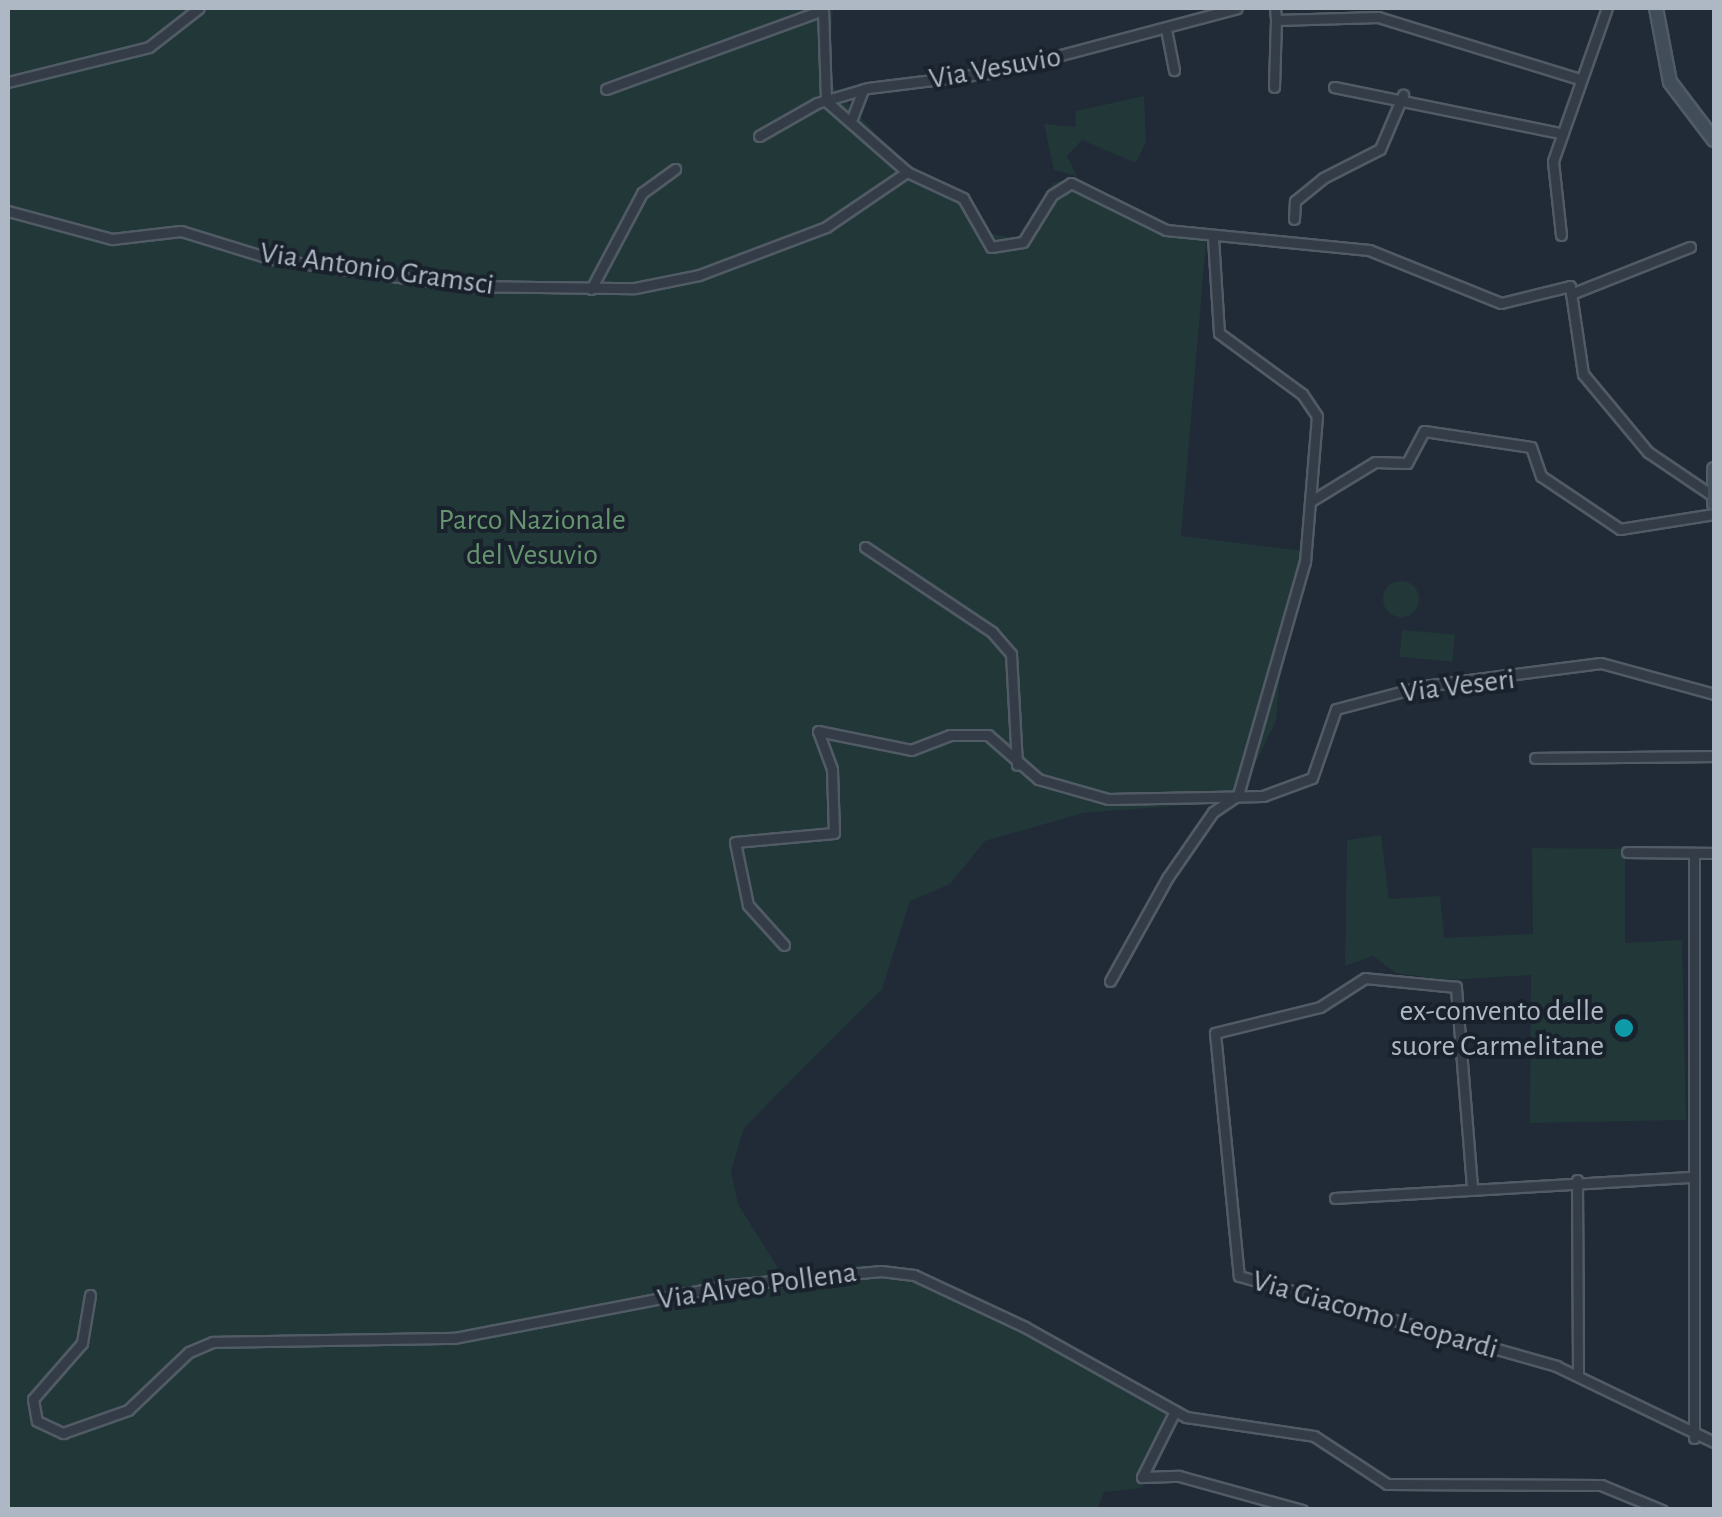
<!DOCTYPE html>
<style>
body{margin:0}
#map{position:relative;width:1722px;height:1517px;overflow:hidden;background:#202b37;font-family:"Alegreya Sans",sans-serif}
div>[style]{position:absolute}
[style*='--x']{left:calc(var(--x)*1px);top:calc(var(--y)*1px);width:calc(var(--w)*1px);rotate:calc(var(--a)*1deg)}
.green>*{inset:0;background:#223738;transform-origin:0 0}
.round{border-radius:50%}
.roads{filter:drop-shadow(2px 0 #515b65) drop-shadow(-2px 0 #515b65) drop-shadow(0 2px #515b65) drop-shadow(0 -2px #515b65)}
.street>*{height:9px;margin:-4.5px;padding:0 4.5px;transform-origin:4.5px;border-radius:4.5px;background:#343d47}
.secondary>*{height:12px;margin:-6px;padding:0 6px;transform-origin:6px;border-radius:6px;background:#424d5a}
.dots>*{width:28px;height:28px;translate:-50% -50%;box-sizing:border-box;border:5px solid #19222c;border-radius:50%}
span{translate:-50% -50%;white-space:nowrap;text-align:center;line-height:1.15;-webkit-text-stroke:8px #19222c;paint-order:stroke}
.street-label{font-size:30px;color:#aeb8c4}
.park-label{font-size:30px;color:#66946e}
.poi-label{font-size:30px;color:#aeb8c4}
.right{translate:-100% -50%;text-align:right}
.frame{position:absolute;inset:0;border:10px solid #aeb8c4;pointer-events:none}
</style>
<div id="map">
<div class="green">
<div style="clip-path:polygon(8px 8px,833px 8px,828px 81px,906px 167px,970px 201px,983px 232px,1018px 239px,1053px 183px,1073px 178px,1165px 225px,1207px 230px,1181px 536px,1313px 552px,1282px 651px,1276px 720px,1250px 775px,1226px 802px,1083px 813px,985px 841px,950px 884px,910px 901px,882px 989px,744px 1128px,731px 1171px,738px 1204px,781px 1273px,859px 1265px,922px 1273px,1186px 1409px,1141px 1488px,1104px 1492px,1097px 1510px,8px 1510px)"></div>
<div style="clip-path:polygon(1144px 96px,1146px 141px,1136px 163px,1082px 140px,1067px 156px,1077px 176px,1054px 170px,1044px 124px,1075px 127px,1076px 111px)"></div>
<div class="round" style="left:1383px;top:581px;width:36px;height:36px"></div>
<div style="left:1402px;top:630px;width:53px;height:27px;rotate:5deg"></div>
<div style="clip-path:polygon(1381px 835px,1389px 899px,1440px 896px,1444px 938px,1533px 934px,1532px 848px,1625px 849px,1625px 943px,1682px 940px,1686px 1120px,1530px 1123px,1531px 975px,1447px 980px,1396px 973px,1373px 956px,1345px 966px,1347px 840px)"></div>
</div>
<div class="roads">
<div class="street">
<div style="--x:1275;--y:8;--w:12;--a:85"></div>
<div style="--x:1276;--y:20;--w:102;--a:-1.7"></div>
<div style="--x:1378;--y:17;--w:207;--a:17.1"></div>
<div style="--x:823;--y:9;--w:92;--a:88.1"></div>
<div style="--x:1166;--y:29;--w:42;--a:79"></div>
<div style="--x:8;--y:82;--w:145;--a:-13.9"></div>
<div style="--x:149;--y:47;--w:63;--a:-38"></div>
<div style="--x:1274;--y:87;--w:67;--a:-88.3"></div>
<div style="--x:1334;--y:87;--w:231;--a:11.5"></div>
<div style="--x:606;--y:89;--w:231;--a:-20"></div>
<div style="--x:826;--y:101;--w:108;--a:41.2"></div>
<div style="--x:907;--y:172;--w:62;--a:24.9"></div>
<div style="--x:963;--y:198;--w:56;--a:60.3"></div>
<div style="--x:991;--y:247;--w:32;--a:-9"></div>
<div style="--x:1023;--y:242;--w:55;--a:-58.3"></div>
<div style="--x:1052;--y:195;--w:22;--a:-32"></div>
<div style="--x:1071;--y:183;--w:106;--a:26.3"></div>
<div style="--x:1166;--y:230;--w:204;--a:5.6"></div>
<div style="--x:1369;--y:250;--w:142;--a:21.9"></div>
<div style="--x:1501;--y:303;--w:71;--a:-13.8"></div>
<div style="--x:1570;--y:286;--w:89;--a:81.6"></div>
<div style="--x:1583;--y:374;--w:102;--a:50.2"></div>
<div style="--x:1648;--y:452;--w:75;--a:34.1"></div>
<div style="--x:851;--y:121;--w:34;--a:-69"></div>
<div style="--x:759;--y:136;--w:67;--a:-29.6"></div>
<div style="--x:817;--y:103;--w:53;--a:-16.4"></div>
<div style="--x:868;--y:88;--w:130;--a:-7.1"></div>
<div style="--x:997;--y:72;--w:248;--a:-14.9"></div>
<div style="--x:8;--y:211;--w:108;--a:15.1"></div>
<div style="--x:112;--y:239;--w:69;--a:-6.6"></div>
<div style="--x:181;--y:231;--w:95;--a:17.1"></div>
<div style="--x:272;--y:259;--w:191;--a:8.1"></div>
<div style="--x:461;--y:286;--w:174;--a:0.7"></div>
<div style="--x:635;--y:288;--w:65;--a:-11.5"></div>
<div style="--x:699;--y:275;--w:136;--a:-20.7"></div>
<div style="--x:826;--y:227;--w:98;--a:-34.2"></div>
<div style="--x:1294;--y:219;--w:18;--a:-87"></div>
<div style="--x:1295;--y:201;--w:36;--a:-39"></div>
<div style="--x:1323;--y:178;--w:64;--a:-27"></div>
<div style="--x:1380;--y:149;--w:59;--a:-66.9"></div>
<div style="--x:1561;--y:235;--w:74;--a:-96.2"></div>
<div style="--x:1553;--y:161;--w:162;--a:-70.6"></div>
<div style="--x:591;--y:289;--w:109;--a:-62"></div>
<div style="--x:642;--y:193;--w:41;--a:-36"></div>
<div style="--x:1571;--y:294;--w:128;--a:-21.6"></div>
<div style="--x:1311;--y:501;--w:75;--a:-31.4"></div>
<div style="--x:1375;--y:462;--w:32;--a:2"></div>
<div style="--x:1407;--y:463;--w:36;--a:-62"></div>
<div style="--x:1424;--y:431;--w:108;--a:8.5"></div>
<div style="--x:1531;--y:447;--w:31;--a:71"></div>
<div style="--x:1541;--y:476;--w:95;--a:33.9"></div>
<div style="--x:1620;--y:529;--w:95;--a:-9.1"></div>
<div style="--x:865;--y:547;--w:153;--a:33.8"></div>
<div style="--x:992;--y:632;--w:29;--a:49"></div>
<div style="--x:1011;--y:654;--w:111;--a:86.9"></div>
<div style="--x:1535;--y:758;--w:179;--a:-0.6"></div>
<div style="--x:1627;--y:852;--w:87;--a:0.7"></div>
<div style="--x:1694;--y:853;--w:585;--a:90"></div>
<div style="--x:784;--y:945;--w:54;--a:-132"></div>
<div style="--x:748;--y:905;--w:64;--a:-101.7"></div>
<div style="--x:735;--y:842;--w:99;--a:-5.2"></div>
<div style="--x:834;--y:833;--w:64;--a:-91.8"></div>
<div style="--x:832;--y:769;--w:40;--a:-110.2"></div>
<div style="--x:818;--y:731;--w:95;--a:11.5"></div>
<div style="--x:911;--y:750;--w:42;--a:-21"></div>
<div style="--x:950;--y:735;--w:38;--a:0"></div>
<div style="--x:988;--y:735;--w:67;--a:41.3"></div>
<div style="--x:1038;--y:779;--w:73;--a:15.9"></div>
<div style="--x:1108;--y:799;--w:155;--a:-1.1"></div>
<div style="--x:1263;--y:796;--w:52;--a:-20.2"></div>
<div style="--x:1312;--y:778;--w:73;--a:-70.8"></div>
<div style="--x:1336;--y:709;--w:90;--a:-14.8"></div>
<div style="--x:1423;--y:686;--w:179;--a:-7.4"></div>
<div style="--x:1601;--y:663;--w:117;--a:15.3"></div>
<div style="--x:1110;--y:981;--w:119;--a:-60.9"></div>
<div style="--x:1168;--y:877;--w:79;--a:-55.3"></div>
<div style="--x:1213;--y:812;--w:30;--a:-34"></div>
<div style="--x:1238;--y:795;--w:242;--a:-74"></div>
<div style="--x:1305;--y:562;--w:146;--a:-85.3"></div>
<div style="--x:1317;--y:416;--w:27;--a:-124"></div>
<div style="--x:1302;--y:394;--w:103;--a:-143.7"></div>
<div style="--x:1219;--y:333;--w:95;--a:-93.6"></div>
<div style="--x:1577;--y:1180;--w:195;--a:89.7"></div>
<div style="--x:1472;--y:1187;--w:201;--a:-94.6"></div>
<div style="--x:1456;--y:987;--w:91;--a:-174.4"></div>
<div style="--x:1365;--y:978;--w:54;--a:147.2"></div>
<div style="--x:1320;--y:1007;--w:108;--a:166.1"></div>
<div style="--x:1215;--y:1033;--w:244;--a:84.4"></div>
<div style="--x:1239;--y:1276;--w:330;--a:15.8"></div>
<div style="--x:1556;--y:1366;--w:175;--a:25.7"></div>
<div style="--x:1335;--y:1198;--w:359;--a:-3.4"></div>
<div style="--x:90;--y:1295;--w:49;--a:99.5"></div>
<div style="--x:82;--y:1343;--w:74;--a:131.2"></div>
<div style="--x:33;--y:1399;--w:22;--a:80"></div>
<div style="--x:37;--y:1421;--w:29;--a:25"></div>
<div style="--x:63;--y:1433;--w:69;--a:-19.5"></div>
<div style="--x:128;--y:1410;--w:84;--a:-43.6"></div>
<div style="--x:189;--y:1352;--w:26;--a:-23"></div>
<div style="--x:213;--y:1342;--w:241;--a:-1"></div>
<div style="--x:454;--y:1338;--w:281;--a:-10.9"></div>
<div style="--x:730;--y:1285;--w:152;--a:-5.3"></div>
<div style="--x:881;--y:1271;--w:33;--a:7"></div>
<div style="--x:914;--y:1275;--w:123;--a:25.1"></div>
<div style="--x:1025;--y:1327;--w:184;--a:29.2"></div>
<div style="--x:1186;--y:1417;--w:129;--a:8.4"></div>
<div style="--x:1314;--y:1436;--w:87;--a:33.3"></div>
<div style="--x:1387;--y:1484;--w:214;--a:0.3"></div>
<div style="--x:1601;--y:1485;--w:66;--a:22.3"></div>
<div style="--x:1175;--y:1411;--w:74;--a:116.6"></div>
<div style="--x:1142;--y:1477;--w:37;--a:-2"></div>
<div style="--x:1179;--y:1476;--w:128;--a:15.5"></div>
</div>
<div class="secondary">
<div style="--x:1656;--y:8;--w:75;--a:79.3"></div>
<div style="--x:1670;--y:82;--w:73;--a:52.8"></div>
<div style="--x:1714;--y:469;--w:35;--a:90"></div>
</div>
</div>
<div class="dots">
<div style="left:1624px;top:1028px;background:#0f9aa8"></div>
</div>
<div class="street-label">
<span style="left:995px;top:68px;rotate:-10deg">Via Vesuvio</span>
<span style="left:377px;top:269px;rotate:8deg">Via Antonio Gramsci</span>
<span style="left:1458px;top:686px;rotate:-7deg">Via Veseri</span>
<span style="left:757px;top:1286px;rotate:-8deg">Via Alveo Pollena</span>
<span style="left:1375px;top:1315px;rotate:16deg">Via Giacomo Leopardi</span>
</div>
<div class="park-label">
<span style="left:532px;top:537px">Parco Nazionale<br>del Vesuvio</span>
</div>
<div class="poi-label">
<span class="right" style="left:1604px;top:1028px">ex-convento delle<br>suore Carmelitane</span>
</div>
<div class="frame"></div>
</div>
